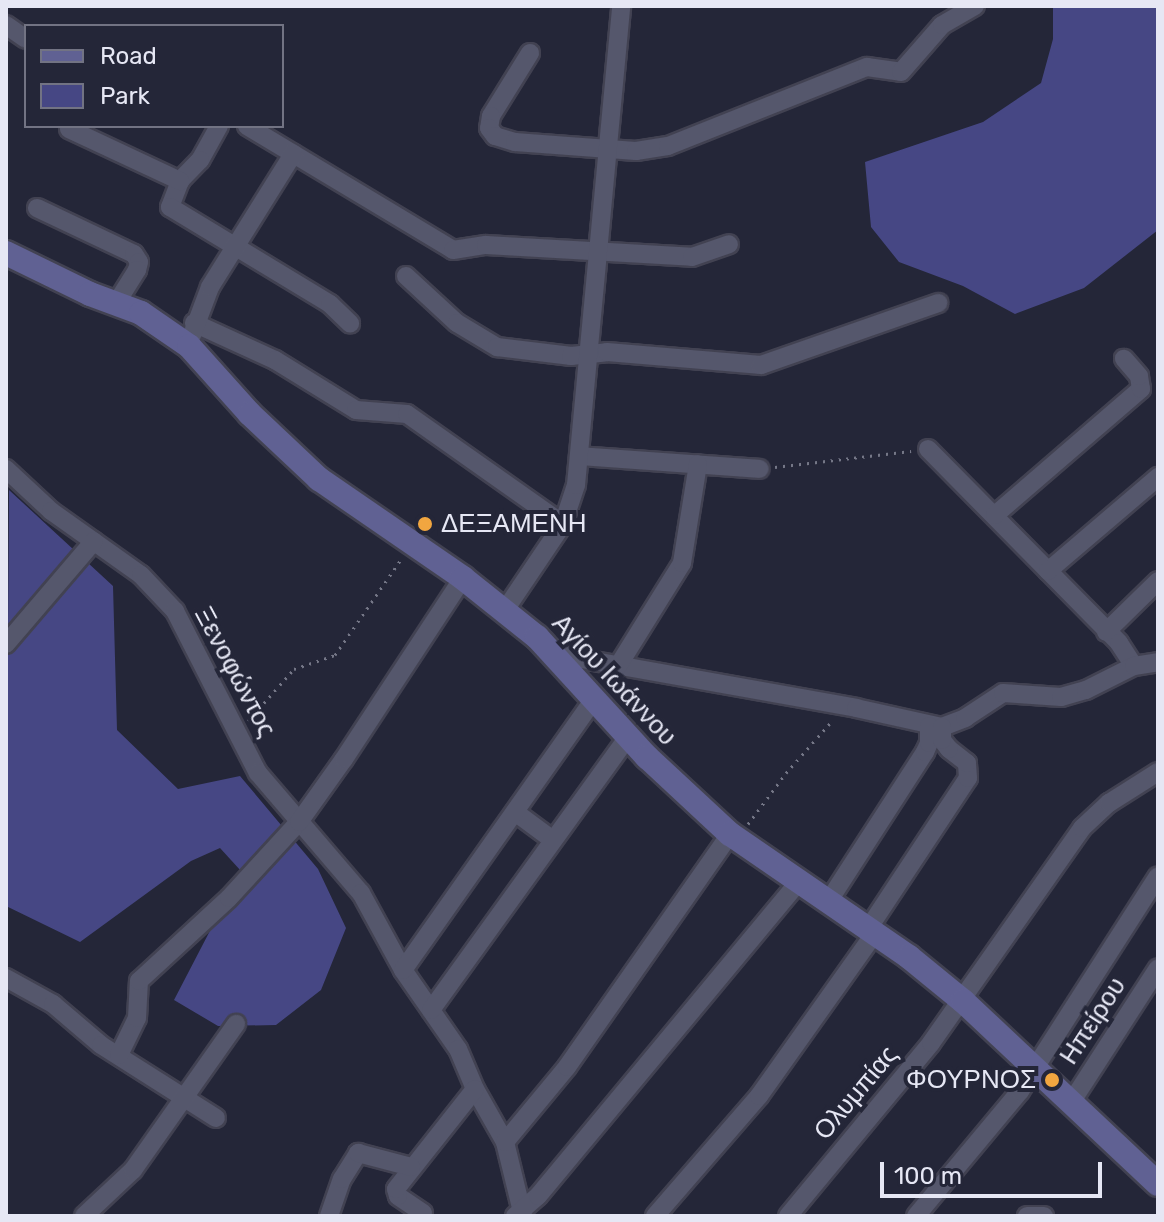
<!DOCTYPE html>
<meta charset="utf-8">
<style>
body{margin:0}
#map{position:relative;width:1164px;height:1222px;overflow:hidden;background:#242638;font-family:Rubik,sans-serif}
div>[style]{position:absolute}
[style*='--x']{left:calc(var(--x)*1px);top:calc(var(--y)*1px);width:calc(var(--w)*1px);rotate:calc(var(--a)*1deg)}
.green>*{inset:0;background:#464784}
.path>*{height:3px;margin-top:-1.5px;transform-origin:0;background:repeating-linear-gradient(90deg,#757787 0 2px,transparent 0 8px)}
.roads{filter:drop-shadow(2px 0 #424252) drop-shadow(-2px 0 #424252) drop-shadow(0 2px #424252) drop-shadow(0 -2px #424252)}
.street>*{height:18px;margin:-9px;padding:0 9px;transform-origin:9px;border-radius:9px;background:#55576c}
.secondary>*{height:24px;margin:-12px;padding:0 12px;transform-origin:12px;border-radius:12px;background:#606193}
.dots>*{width:22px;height:22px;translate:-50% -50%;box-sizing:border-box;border:4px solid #242638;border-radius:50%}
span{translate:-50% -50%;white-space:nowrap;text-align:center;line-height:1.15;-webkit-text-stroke:8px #242638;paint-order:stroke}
.poi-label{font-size:26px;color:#e6e7f4}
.left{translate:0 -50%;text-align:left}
.right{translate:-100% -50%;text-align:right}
.street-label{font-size:26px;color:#e6e7f4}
.frame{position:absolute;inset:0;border:8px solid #e6e7f4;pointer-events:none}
.legend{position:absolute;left:24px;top:24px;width:260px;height:104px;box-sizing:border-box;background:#242638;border:2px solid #727383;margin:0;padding:10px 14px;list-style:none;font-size:24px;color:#e6e7f4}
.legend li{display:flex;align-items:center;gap:16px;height:40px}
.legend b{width:40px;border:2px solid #727383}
.scale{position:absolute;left:880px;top:1162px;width:222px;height:36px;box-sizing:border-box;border:4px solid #e6e7f4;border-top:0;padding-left:10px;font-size:24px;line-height:28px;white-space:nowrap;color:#e6e7f4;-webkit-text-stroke:6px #242638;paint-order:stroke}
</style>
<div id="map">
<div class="green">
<div style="clip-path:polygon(1053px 6px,1158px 6px,1158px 230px,1084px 288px,1015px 314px,963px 286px,899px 262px,871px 227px,865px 162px,983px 122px,1041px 83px,1053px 39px)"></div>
<div style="clip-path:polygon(9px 490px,113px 586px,117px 730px,178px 789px,240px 776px,318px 869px,346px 928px,321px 990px,276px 1025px,218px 1026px,174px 1000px,241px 871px,220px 848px,191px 861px,80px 942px,6px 906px)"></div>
</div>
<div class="path">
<div style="--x:775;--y:467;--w:137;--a:-6.7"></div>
<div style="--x:248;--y:721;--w:69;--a:-48.5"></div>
<div style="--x:294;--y:669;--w:43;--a:-18.9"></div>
<div style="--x:335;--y:655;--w:118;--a:-55.4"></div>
<div style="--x:748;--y:824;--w:64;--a:-53.3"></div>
<div style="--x:786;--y:773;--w:69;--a:-48.5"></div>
</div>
<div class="roads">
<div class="street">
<div style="--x:6;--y:25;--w:24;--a:35"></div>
<div style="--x:530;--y:53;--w:74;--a:121.8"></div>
<div style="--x:491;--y:116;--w:12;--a:99"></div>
<div style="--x:489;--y:128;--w:10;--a:53"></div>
<div style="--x:495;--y:136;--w:21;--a:17"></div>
<div style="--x:515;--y:142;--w:121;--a:4.3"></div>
<div style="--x:636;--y:151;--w:32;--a:-9"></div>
<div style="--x:668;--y:146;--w:214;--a:-21.7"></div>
<div style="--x:867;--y:67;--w:34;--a:8"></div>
<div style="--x:901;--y:72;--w:62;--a:-48.9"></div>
<div style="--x:942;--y:25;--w:38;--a:-30"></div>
<div style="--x:219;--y:126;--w:39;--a:119"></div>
<div style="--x:200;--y:160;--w:29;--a:134"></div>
<div style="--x:180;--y:181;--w:28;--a:111"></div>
<div style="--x:170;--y:207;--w:187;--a:31.2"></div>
<div style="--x:330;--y:304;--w:28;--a:44"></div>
<div style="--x:247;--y:126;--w:240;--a:31"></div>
<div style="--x:453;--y:250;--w:33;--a:-9"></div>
<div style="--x:486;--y:245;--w:206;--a:3.3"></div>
<div style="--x:692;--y:257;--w:39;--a:-19"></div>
<div style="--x:69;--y:129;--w:123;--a:25.1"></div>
<div style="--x:37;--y:208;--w:107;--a:25.4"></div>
<div style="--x:134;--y:254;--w:9;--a:58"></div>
<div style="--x:139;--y:262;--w:8;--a:104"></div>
<div style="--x:137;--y:270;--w:39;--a:122"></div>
<div style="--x:406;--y:276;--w:69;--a:42.7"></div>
<div style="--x:457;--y:323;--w:47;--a:31"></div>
<div style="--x:497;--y:347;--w:75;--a:6.9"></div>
<div style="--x:571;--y:356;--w:36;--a:-6"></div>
<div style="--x:607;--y:352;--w:155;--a:4.8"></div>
<div style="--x:761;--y:365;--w:188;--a:-19.3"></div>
<div style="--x:194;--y:323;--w:89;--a:24.6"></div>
<div style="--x:275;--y:360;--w:95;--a:31.7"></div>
<div style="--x:356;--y:410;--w:51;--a:4.5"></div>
<div style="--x:407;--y:414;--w:191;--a:35.2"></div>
<div style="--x:192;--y:335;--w:51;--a:-69.4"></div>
<div style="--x:210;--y:287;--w:157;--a:-58"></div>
<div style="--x:928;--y:449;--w:272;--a:45.4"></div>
<div style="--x:1119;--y:643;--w:27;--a:57"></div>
<div style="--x:579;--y:456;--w:181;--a:4.1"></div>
<div style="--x:6;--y:469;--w:62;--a:43"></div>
<div style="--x:51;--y:511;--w:110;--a:35.4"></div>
<div style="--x:141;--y:575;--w:50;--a:46.6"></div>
<div style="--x:175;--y:611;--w:182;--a:62.9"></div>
<div style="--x:258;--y:773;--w:158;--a:49.4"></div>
<div style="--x:361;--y:893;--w:88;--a:61.4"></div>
<div style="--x:403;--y:970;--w:96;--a:55.2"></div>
<div style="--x:458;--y:1049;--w:43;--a:67"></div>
<div style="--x:475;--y:1089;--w:61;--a:60.5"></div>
<div style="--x:505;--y:1142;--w:76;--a:76.3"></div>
<div style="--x:995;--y:515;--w:193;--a:-40.8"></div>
<div style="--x:1141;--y:389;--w:13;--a:-99"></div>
<div style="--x:1139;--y:376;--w:23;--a:-131"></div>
<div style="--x:1048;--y:571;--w:145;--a:-40.5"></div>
<div style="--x:505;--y:610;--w:104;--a:-56"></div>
<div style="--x:563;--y:524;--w:41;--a:-71.6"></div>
<div style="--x:576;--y:485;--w:481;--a:-84.6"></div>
<div style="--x:1106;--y:632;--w:73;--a:-44.4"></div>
<div style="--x:6;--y:644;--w:135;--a:-49.5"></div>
<div style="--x:554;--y:654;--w:307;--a:10.1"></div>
<div style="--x:856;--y:708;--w:88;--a:12.5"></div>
<div style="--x:942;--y:727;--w:25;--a:-21"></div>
<div style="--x:965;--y:718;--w:45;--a:-33.3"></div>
<div style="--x:1003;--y:693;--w:58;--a:3.9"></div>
<div style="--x:1061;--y:697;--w:26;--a:-16"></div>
<div style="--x:1086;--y:690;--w:54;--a:-26.6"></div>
<div style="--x:1134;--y:666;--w:24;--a:-9"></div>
<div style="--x:618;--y:666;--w:121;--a:-58.1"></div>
<div style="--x:682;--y:563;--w:100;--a:-80.8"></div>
<div style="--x:515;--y:812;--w:47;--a:36.4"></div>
<div style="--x:828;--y:902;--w:179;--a:-57.1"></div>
<div style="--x:925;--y:752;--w:10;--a:-66"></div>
<div style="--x:929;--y:743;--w:17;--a:-90"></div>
<div style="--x:868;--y:929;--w:181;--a:-56.5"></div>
<div style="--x:968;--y:778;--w:15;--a:-94"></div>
<div style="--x:967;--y:763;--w:23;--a:-142"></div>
<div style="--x:949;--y:749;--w:11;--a:-128"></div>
<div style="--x:942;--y:740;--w:13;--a:-90"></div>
<div style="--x:403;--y:970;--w:332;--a:-54.8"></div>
<div style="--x:6;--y:978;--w:54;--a:29"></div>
<div style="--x:53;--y:1004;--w:63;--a:40.5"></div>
<div style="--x:101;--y:1045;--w:136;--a:32.4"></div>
<div style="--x:431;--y:1010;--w:337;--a:-54.2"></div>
<div style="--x:119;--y:1055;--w:41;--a:-64.1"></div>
<div style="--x:137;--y:1018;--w:37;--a:-87"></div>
<div style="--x:139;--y:981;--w:122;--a:-42.7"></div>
<div style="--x:229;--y:898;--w:103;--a:-47.4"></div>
<div style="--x:299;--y:822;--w:77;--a:-54.5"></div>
<div style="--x:344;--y:759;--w:217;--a:-56.7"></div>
<div style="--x:1072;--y:1101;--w:158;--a:-57.1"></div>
<div style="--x:505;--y:1142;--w:97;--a:-50.4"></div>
<div style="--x:567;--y:1067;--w:284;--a:-55"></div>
<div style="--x:423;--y:1213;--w:30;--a:-146"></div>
<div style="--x:398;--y:1196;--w:7;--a:-106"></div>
<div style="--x:396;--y:1189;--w:127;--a:-51.7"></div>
<div style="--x:84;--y:1216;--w:67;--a:-43.2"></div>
<div style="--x:133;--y:1170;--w:179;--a:-54.8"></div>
<div style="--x:329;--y:1216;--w:39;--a:-71"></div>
<div style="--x:342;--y:1179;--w:31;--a:-58"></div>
<div style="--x:358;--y:1153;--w:55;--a:14.8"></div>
<div style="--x:515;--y:1216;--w:30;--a:-41"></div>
<div style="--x:538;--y:1196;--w:407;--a:-50.3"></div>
<div style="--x:655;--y:1216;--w:159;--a:-49.1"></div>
<div style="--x:759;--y:1096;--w:200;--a:-54.6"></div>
<div style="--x:788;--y:1216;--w:224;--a:-50.4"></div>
<div style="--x:931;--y:1043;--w:263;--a:-54.9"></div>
<div style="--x:1082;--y:828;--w:37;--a:-43"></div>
<div style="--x:1109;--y:803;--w:58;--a:-32.3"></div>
<div style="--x:916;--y:1216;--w:163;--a:-50.2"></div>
<div style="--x:1020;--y:1091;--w:255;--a:-57.3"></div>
<div style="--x:1027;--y:1216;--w:17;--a:0"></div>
</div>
<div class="secondary">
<div style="--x:6;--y:253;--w:93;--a:26"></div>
<div style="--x:90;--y:294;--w:54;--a:20.4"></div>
<div style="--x:141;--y:313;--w:58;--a:34.5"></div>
<div style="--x:189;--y:346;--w:91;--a:48.1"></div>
<div style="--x:250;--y:414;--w:95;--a:43.3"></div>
<div style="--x:319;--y:479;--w:175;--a:34.5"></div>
<div style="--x:463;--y:578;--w:95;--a:38.6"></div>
<div style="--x:537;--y:637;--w:163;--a:47.5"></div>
<div style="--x:647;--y:757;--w:113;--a:42.9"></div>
<div style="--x:730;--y:834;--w:217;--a:34.5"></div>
<div style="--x:909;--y:957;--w:70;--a:39.2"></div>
<div style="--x:963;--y:1001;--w:267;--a:43.2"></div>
</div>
</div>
<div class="dots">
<div style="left:425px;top:524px;background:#f1a640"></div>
<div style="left:1052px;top:1080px;background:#f1a640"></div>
</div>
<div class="poi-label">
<span class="left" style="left:441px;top:524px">ΔΕΞΑΜΕΝΗ</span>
<span class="right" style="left:1036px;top:1080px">ΦΟΥΡΝΟΣ</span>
</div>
<div class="street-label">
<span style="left:235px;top:672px;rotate:62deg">Ξενοφώντος</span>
<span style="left:614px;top:680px;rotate:47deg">Αγίου Ιωάννου</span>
<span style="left:1093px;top:1021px;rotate:-57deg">Ηπείρου</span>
<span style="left:856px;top:1093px;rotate:-50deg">Ολυμπίας</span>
</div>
<div class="frame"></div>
<ul class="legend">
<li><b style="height:10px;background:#606193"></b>Road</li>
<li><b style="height:22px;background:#464784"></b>Park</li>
</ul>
<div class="scale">100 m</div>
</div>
